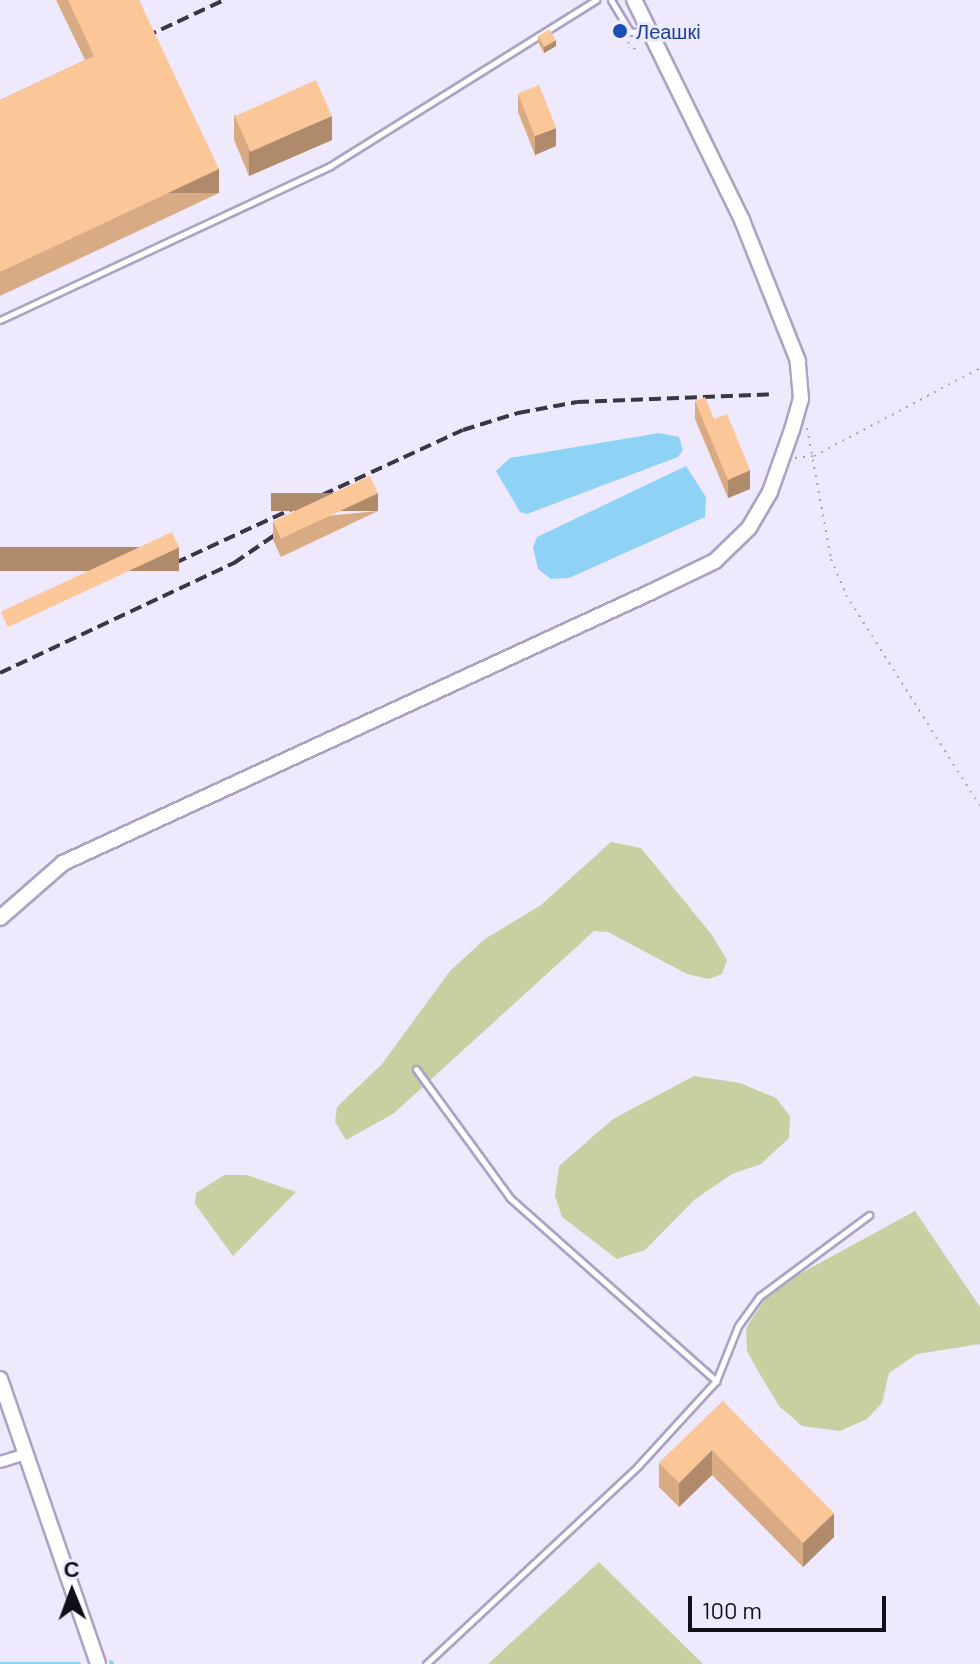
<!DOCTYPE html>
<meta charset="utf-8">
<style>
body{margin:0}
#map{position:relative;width:980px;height:1664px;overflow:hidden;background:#efe9fe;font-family:Barlow,sans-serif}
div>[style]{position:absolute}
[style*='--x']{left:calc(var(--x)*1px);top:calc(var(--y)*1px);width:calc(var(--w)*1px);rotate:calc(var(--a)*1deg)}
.green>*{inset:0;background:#c6d0a0}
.water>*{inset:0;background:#8ed3f5}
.stream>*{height:4px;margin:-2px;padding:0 2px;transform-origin:2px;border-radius:2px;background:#8ed3f5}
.path>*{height:2px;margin-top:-1px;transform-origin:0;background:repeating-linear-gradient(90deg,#a9a4b6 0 2px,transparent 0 8px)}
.roads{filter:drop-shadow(2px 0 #aca2c3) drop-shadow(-2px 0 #aca2c3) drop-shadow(0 2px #aca2c3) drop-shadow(0 -2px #aca2c3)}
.lane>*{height:5px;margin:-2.5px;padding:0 2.5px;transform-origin:2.5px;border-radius:2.5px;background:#fff}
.street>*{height:10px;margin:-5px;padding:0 5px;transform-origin:5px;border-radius:5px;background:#fff}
.secondary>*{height:14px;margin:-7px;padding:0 7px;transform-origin:7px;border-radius:7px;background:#fff}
.rail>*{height:4px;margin-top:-2px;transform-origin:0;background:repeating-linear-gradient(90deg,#3b3643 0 12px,transparent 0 18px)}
.wall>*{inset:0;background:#d8ab84}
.shaded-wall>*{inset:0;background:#b08b6b;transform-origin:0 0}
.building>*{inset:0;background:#fbc799;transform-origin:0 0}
.dots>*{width:22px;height:22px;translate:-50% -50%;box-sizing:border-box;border:4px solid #efe9fe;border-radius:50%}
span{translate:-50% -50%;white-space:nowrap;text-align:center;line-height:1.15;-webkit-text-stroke:6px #efe9fe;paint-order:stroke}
.transit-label{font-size:20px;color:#164399}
.left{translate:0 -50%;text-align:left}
.north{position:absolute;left:32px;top:1552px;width:80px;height:80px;-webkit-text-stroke:6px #efe9fe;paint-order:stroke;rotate:359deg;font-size:22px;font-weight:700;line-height:32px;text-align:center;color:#130f1a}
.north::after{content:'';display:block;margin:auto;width:28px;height:36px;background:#130f1a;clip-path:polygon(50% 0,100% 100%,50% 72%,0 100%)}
.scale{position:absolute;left:688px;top:1596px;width:198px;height:36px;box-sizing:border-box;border:4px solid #130f1a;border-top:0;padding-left:10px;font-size:24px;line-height:28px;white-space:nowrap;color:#130f1a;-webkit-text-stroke:6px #efe9fe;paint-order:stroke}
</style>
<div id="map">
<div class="green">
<div style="clip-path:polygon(611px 842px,641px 848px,712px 935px,727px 960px,722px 974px,709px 979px,687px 974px,608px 932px,594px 931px,393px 1114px,346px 1140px,335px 1122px,337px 1107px,382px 1064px,450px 971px,485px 939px,541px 905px)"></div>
<div style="clip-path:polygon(694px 1076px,740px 1083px,776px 1098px,790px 1116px,789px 1138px,761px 1164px,732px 1174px,694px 1200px,645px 1250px,617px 1259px,562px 1217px,555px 1196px,559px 1166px,613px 1119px)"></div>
<div style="clip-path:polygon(224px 1175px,247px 1175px,296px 1192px,233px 1256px,195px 1204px,196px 1193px)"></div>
<div style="clip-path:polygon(915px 1211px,980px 1307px,980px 1344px,917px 1354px,889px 1373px,882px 1403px,867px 1419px,840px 1431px,802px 1426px,779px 1406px,758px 1371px,747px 1351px,746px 1328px,772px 1289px)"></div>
<div style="clip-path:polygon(599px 1562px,703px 1664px,488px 1664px)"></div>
</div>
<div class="water">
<div style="clip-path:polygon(659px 433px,679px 437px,683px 450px,678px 457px,527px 514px,520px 512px,496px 471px,510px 458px)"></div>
<div style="clip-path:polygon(686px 466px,706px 497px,705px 517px,569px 578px,551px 579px,538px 569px,533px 547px,537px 537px)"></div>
</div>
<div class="stream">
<div style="--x:111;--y:1662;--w:2;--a:63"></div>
<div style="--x:0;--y:1664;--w:79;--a:0"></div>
</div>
<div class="path">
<div style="--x:628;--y:42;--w:9;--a:49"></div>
<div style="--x:634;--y:49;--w:8;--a:-30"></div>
<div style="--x:807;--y:428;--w:133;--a:79.6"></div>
<div style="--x:831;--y:559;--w:39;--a:67"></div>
<div style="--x:846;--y:595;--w:250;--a:57.6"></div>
<div style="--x:795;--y:458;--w:19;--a:-6"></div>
<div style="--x:814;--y:456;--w:188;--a:-27.9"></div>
</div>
<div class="roads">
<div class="lane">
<div style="--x:611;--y:0;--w:37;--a:59"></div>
<div style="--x:630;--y:32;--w:16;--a:-4"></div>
<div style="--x:0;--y:320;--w:364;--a:-25"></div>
<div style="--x:330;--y:166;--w:314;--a:-32"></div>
<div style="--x:416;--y:1069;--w:160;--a:53.9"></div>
<div style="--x:510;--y:1198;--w:276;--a:41.6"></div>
<div style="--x:426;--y:1664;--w:290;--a:-43"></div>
<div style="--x:638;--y:1466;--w:115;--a:-47.5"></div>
<div style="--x:716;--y:1381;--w:59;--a:-68.2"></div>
<div style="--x:738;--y:1326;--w:37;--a:-54"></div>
<div style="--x:760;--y:1296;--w:136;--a:-36.6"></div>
</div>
<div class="street">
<div style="--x:0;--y:1462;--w:28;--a:-17"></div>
</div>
<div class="secondary">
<div style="--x:0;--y:918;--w:84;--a:-41.1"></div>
<div style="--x:63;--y:863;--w:647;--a:-24.74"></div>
<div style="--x:651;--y:592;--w:71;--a:-25.8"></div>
<div style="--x:715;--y:561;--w:47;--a:-44.1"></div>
<div style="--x:749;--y:528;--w:42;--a:-59.7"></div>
<div style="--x:770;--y:492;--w:66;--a:-70.5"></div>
<div style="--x:792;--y:430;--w:32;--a:-74"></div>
<div style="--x:801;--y:399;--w:38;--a:-95"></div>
<div style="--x:798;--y:361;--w:152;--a:-111.7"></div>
<div style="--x:742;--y:220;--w:245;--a:-116.1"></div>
<div style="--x:0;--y:1379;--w:301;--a:71"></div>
</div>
</div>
<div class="rail">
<div style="--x:145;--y:37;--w:87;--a:-25.1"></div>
<div style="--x:175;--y:563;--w:317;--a:-24.8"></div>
<div style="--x:463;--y:430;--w:58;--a:-17.2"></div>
<div style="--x:518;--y:413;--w:60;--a:-10.6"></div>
<div style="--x:577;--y:402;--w:196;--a:-2.3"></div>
<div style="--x:0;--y:673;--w:259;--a:-25.2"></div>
<div style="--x:234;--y:563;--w:69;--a:-34.4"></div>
</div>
<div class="wall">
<div style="clip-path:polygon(56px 0,139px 0,219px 193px,0 296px,0 100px,85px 60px)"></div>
<div style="clip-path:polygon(538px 36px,556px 46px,544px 53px,538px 42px)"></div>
<div style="clip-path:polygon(518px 94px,556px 146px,535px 155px,518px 112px)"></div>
<div style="clip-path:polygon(234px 115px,332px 140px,249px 176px,234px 140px)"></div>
<div style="clip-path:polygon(695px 401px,714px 419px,750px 489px,728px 498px,695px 419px)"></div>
<div style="clip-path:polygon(378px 511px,281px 557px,273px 540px,273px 521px)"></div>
<div style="clip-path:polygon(723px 1401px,834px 1537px,803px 1567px,712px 1475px,679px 1507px,659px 1487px,659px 1463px)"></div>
</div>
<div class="shaded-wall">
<div style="clip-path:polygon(556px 40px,556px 46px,544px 53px,544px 47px)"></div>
<div style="clip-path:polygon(332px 116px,332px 140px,249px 176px,249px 151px)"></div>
<div style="clip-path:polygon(556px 128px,556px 146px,535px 155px,535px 136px)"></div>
<div style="left:219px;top:169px;width:24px;height:242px;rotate:90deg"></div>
<div style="clip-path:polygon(750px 470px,750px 489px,728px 498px,728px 480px)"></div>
<div style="left:378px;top:493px;width:18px;height:107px;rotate:90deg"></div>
<div style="left:179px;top:547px;width:24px;height:196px;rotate:90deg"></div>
<div style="clip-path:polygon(712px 1450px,712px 1475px,679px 1507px,679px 1483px)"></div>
<div style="clip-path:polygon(834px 1513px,834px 1537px,803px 1567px,803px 1543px)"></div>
</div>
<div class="building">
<div style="clip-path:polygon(68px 0,139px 0,219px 169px,0 272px,0 100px,94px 56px)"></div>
<div style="left:549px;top:29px;width:13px;height:13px;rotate:58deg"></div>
<div style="left:316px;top:80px;width:39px;height:89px;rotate:66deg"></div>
<div style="left:539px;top:85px;width:46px;height:23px;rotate:68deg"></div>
<div style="clip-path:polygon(705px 397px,714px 419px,727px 414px,750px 470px,728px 480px,695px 401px)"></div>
<div style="left:370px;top:476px;width:19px;height:107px;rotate:65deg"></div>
<div style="left:172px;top:532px;width:17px;height:189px;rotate:65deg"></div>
<div style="clip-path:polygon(723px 1401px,834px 1513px,803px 1543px,712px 1450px,679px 1483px,659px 1463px)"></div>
</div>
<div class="dots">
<div style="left:620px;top:31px;background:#1a4fb4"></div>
</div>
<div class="transit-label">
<span class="left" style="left:636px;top:31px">Леашкі</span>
</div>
<div class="north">С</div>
<div class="scale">100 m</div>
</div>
